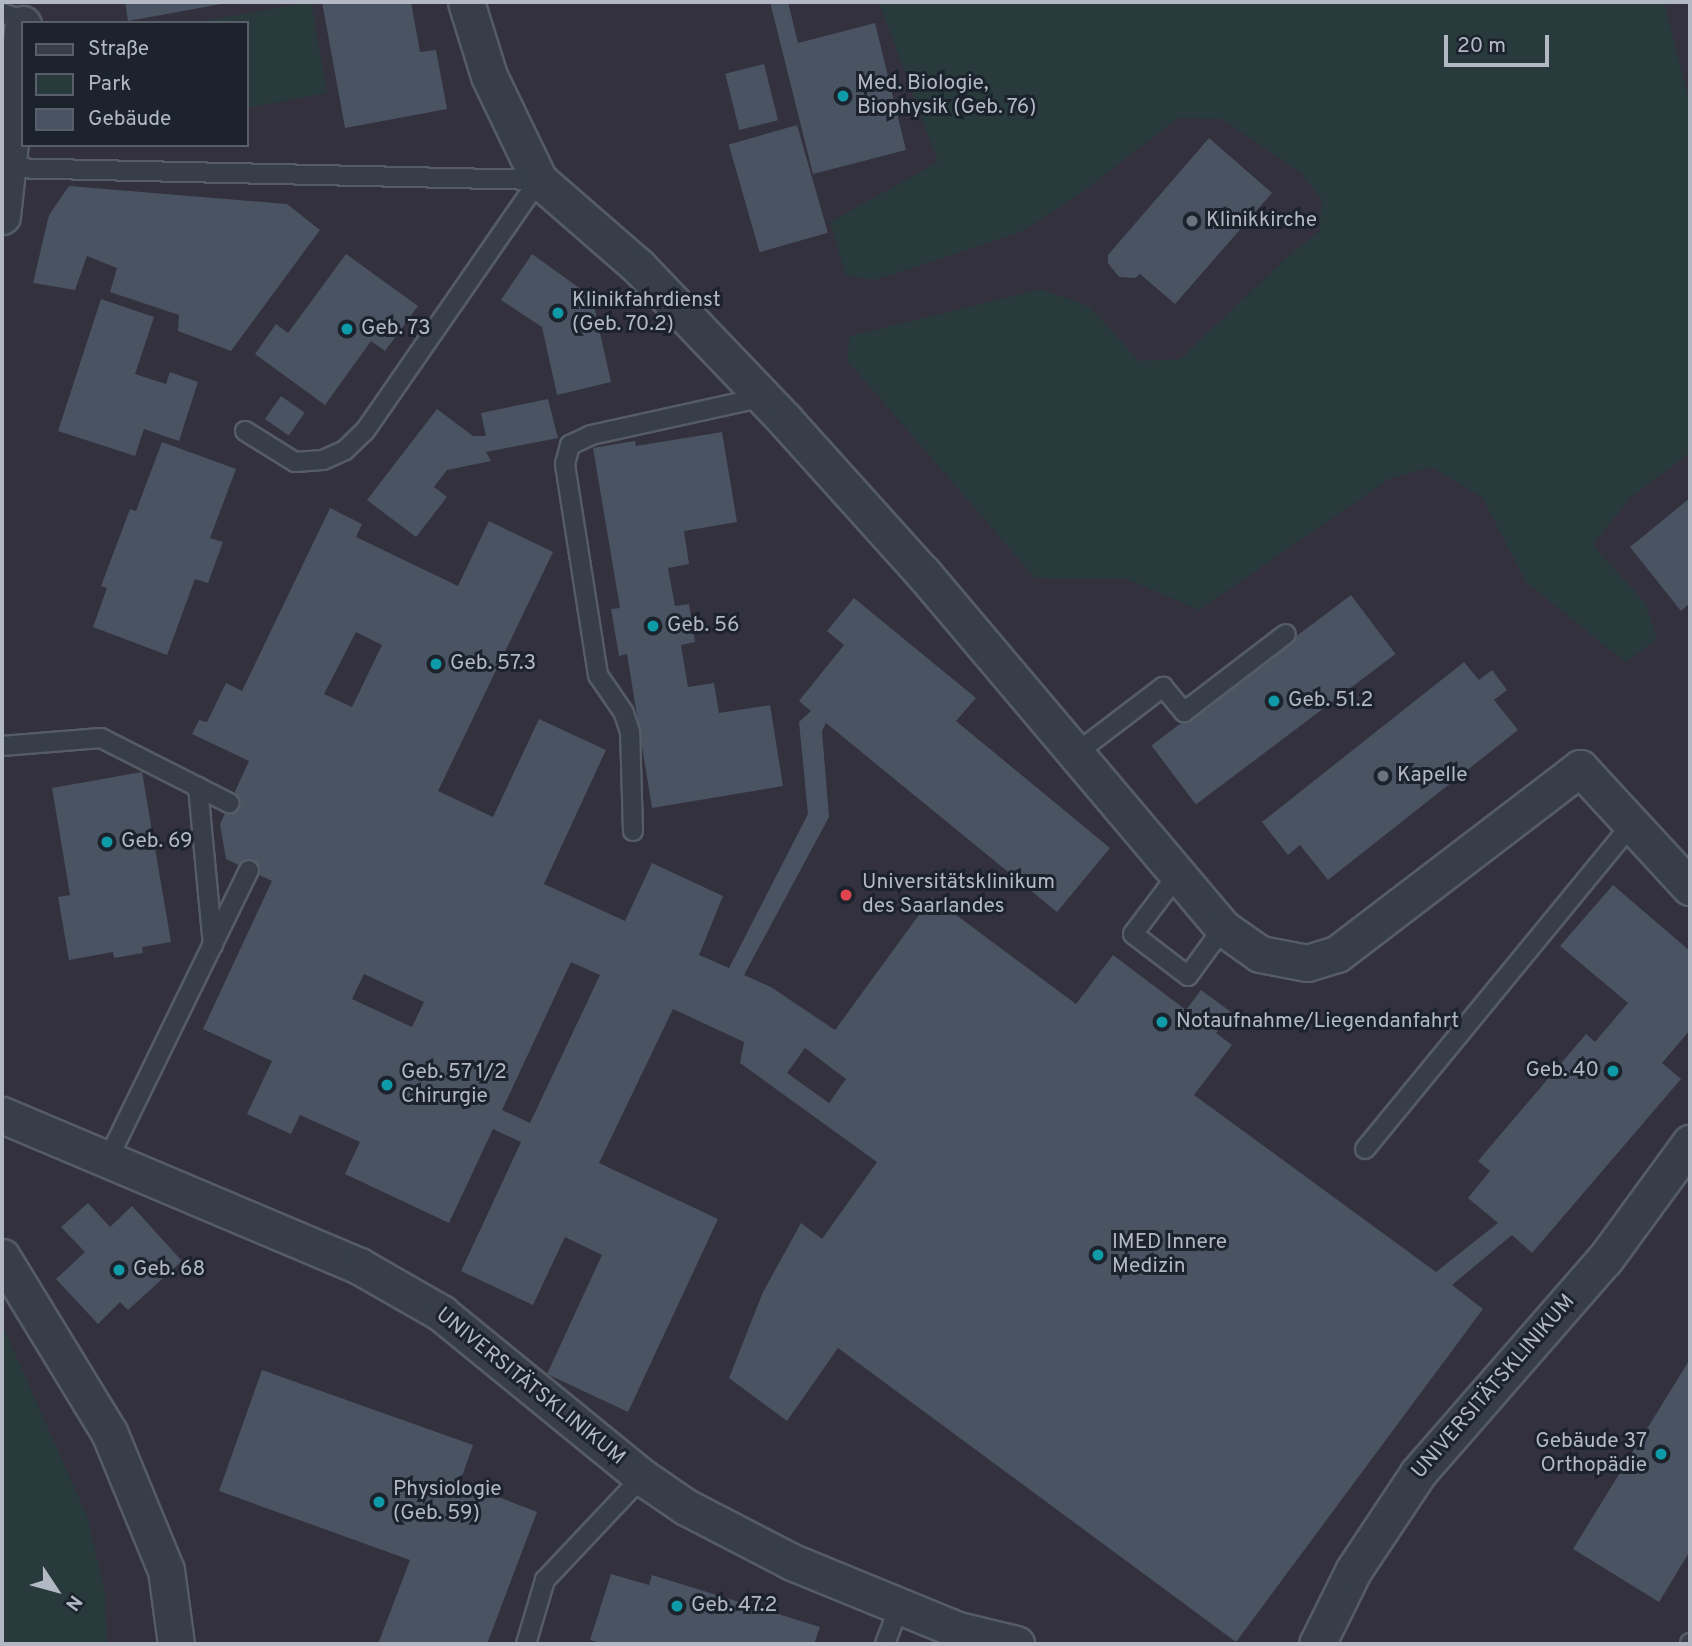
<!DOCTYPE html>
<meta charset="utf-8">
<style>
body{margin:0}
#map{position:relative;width:1692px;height:1646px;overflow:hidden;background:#242c38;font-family:Overpass,sans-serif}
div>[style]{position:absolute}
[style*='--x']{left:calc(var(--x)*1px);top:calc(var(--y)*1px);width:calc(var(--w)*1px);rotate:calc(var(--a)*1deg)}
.medical>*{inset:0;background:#33313d}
.green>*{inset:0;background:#283a3b}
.building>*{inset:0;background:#4a5362;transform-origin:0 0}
.roads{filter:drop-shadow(2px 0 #555c66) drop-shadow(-2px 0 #555c66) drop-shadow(0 2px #555c66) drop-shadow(0 -2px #555c66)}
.service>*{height:18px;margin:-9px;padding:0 9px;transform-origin:9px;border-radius:9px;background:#373e49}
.minor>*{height:35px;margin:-17.5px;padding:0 17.5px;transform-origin:17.5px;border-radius:17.5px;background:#373e49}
.dots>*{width:19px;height:19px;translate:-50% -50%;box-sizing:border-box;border:4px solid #1c232d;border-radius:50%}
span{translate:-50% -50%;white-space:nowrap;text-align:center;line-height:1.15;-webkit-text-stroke:6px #1c232d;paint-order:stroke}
.poi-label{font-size:21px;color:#b2b9c5}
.left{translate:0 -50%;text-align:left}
.right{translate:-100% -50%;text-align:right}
.street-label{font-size:21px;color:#b2b9c5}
.frame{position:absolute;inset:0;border:4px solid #b2b9c5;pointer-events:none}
.legend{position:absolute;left:21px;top:21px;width:228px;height:126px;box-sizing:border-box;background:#1c232d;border:2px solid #585f6a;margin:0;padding:9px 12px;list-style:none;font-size:21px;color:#b2b9c5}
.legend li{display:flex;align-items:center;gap:14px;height:35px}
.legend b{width:35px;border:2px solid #585f6a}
.north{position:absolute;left:21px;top:1555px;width:70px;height:70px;-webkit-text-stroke:5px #1c232d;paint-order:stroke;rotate:126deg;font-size:19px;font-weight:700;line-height:28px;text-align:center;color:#b2b9c5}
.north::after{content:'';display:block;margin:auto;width:24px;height:32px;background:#b2b9c5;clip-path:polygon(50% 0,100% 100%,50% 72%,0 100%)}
.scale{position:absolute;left:1444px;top:35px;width:105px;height:32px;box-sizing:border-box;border:4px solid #b2b9c5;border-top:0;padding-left:9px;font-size:21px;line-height:24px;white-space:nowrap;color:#b2b9c5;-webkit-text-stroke:5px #1c232d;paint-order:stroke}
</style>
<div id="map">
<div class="medical">
<div style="clip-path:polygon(evenodd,2px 2px,1690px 2px,1690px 1644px,2px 1644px,2px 2px,23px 23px,247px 23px,247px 145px,23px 145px,23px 23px)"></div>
</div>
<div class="green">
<div style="clip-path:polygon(311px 2px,327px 93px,247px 108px,247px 23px,193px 23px)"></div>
<div style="clip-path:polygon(879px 2px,1664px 2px,1690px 104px,1690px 453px,1630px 498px,1593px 545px,1646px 604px,1657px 639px,1625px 662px,1526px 582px,1482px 497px,1432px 467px,1389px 479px,1199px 610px,1127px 579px,1035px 578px,847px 360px,850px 336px,1041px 289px,1090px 307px,1139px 361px,1180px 359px,1296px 249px,1319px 232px,1322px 200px,1301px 173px,1222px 119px,1178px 118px,1077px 196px,1021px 232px,875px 280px,846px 275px,830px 222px,938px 162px)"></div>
<div style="clip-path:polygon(2px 1324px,87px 1516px,105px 1592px,107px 1644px,2px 1644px)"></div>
</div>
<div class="building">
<div style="clip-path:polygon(125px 2px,227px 2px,227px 3px,128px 21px)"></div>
<div style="clip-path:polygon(322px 2px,411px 2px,420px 52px,436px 50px,447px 109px,345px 128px)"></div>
<div style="clip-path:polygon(770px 2px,788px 2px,798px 43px,875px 23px,906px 150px,813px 174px)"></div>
<div style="left:764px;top:64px;width:58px;height:40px;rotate:76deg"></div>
<div style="left:797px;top:125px;width:112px;height:71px;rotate:74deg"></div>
<div style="clip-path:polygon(1209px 138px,1272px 193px,1175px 304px,1140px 274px,1135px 278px,1119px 277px,1108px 263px,1108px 255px)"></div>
<div style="clip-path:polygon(69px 186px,287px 204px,320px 230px,231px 351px,178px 331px,179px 315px,110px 292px,117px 268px,87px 256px,75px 290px,33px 283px,49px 215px)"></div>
<div style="clip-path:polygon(346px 254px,418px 306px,385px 351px,371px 341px,325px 405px,255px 354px,276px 324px,288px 333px)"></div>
<div style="clip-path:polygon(532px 254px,592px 297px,611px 382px,557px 395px,542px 327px,501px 300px)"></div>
<div style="clip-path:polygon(101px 299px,154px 317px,135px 374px,166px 384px,170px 372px,198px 382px,179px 441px,144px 429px,135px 456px,58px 431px)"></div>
<div style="left:281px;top:396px;width:29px;height:28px;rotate:35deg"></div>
<div style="clip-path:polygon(548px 399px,558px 438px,486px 452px,491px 461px,447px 470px,434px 487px,447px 497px,416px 537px,367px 500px,437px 409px,473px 436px,486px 436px,481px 413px)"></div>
<div style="clip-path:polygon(722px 432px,737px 522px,684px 531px,689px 564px,668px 568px,675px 606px,689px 604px,695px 642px,681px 645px,688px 687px,714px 683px,719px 713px,770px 705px,783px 786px,652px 808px,627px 654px,619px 656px,611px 609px,620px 608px,593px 448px,635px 441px,636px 446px)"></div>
<div style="clip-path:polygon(162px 442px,236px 469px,210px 538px,223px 542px,208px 583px,195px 579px,167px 655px,93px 627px,107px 588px,101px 586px,130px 509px,136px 511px)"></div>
<div style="clip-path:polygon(1690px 498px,1690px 603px,1681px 611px,1630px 547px)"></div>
<div style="clip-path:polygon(evenodd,330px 508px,362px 524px,356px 537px,458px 586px,489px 521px,553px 552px,438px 791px,493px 817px,539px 719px,606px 750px,544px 884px,625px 921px,652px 863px,723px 896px,699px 955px,729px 968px,808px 814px,799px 722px,811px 711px,799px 701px,844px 645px,827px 631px,854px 598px,976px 698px,956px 721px,1110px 848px,1057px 912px,826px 723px,822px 731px,829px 817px,744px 975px,771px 987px,835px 1030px,932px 897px,1076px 1004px,1113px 955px,1186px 1010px,1201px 990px,1231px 1012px,1216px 1033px,1232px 1045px,1194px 1095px,1436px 1272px,1498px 1223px,1468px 1198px,1490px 1171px,1478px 1161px,1586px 1034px,1595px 1042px,1628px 1003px,1560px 946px,1613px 885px,1690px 951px,1690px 1030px,1662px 1063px,1681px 1079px,1532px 1253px,1512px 1235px,1452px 1285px,1483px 1309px,1236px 1642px,838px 1348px,787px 1421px,729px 1378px,763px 1292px,801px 1223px,822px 1239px,877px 1162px,740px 1063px,744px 1042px,673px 1009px,599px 1163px,718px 1219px,628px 1412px,547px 1374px,602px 1255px,565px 1237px,533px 1305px,461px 1271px,521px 1142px,493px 1129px,449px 1223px,345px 1174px,360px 1142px,300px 1115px,291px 1134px,247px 1114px,272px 1061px,203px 1029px,272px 881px,226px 859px,220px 824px,249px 761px,192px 734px,199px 720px,207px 722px,226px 683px,242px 691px,330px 508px,356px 632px,382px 645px,352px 707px,324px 694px,356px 632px,330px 508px,571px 962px,600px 975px,530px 1123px,502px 1110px,571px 962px,330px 508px,364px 974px,424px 1002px,412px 1027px,352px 999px,364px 974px,330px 508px,805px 1048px,846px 1079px,829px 1103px,787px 1073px,805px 1048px)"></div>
<div style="left:1351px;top:595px;width:74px;height:250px;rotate:53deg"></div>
<div style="clip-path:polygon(1464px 662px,1479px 680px,1492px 670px,1507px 690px,1494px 700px,1518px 730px,1328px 880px,1300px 845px,1288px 855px,1262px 822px)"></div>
<div style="clip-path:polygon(142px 772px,171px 942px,142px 947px,143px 953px,114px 958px,113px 952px,69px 960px,58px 897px,70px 895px,52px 788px)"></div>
<div style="clip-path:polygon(88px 1203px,110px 1227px,132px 1206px,182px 1261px,128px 1310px,120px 1302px,98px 1324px,56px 1279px,85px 1252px,61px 1227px)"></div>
<div style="clip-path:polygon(1690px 1359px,1690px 1551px,1659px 1602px,1573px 1549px)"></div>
<div style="clip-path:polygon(262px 1370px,473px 1445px,460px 1482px,537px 1512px,487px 1644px,378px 1644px,410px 1560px,219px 1491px)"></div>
<div style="clip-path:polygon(611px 1574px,649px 1585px,652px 1575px,820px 1627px,814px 1644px,604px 1644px,590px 1640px)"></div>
</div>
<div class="roads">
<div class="service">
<div style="--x:2;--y:13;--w:22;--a:18"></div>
<div style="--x:6;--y:168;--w:533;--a:1.29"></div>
<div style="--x:245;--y:431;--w:59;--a:31.8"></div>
<div style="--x:295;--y:462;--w:28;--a:-4"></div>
<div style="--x:323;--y:460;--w:24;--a:-24"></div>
<div style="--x:345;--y:450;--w:28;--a:-44"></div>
<div style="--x:365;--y:431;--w:305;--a:-55.3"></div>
<div style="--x:2;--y:746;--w:99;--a:-4.6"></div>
<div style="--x:101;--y:738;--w:144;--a:26.9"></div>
<div style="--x:1075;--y:754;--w:111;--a:-37.3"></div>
<div style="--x:1163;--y:687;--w:33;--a:50"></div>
<div style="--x:1184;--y:712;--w:128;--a:-37.4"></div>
<div style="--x:198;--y:787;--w:159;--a:84.6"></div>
<div style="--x:633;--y:831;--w:99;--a:-91.7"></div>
<div style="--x:630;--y:732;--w:20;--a:-108"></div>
<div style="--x:624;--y:713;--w:46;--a:-124.4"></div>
<div style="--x:598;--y:675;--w:214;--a:-98.9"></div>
<div style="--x:565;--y:464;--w:20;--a:-75"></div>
<div style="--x:570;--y:445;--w:23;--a:-25"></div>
<div style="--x:591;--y:435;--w:172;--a:-12.4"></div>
<div style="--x:1176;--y:877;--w:71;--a:127"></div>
<div style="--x:1133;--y:934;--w:69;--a:37.4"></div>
<div style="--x:1188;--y:976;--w:59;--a:-53.9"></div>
<div style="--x:1365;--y:1149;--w:419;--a:-50.6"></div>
<div style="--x:109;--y:1157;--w:319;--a:-64"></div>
<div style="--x:526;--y:1644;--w:67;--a:-73.5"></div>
<div style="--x:545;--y:1580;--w:141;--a:-46.7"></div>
<div style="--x:885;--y:1644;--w:43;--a:-69.4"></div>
<div style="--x:1690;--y:1644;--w:1;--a:-90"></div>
</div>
<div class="minor">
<div style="--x:466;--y:2;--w:77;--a:72.7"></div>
<div style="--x:489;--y:76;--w:115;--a:64.3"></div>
<div style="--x:539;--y:180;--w:131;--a:41"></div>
<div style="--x:638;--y:266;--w:213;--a:46.3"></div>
<div style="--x:785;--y:420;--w:206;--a:48"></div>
<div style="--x:923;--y:573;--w:465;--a:49.8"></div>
<div style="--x:1223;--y:928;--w:45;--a:35.1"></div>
<div style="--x:1260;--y:954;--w:48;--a:10.8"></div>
<div style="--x:1307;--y:963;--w:31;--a:-17"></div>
<div style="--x:1337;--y:954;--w:306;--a:-37.4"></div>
<div style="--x:1580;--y:768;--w:162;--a:47.3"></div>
<div style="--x:2;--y:216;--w:193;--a:-83.8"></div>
<div style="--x:2;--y:1115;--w:388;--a:22.9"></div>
<div style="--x:359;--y:1266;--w:95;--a:29.8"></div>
<div style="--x:441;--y:1313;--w:259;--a:39.2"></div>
<div style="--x:642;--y:1477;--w:53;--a:34.3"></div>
<div style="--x:686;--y:1507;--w:119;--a:27.4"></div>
<div style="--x:792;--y:1562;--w:179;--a:22.3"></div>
<div style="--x:958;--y:1630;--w:60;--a:13.6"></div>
<div style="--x:2;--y:1257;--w:205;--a:58.6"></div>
<div style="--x:109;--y:1432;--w:149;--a:67.6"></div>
<div style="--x:166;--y:1570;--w:75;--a:82.3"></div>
<div style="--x:1317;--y:1644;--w:81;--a:-63.7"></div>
<div style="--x:1353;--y:1571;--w:118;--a:-56.4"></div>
<div style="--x:1418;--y:1473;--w:284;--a:-48.9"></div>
<div style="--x:1605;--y:1259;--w:144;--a:-53.8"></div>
</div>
</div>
<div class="dots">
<div style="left:843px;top:96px;background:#0f9aa8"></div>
<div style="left:1192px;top:221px;background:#6b7280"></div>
<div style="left:558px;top:313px;background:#0f9aa8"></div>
<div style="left:347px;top:329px;background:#0f9aa8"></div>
<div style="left:653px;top:626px;background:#0f9aa8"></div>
<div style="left:436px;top:664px;background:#0f9aa8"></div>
<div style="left:1274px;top:701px;background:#0f9aa8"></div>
<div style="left:1383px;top:776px;background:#6b7280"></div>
<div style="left:107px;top:842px;background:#0f9aa8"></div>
<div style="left:846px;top:895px;background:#e0444e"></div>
<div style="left:1162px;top:1022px;background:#0f9aa8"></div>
<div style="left:1613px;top:1071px;background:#0f9aa8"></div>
<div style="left:387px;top:1085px;background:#0f9aa8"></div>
<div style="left:1098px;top:1255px;background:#0f9aa8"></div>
<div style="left:119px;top:1270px;background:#0f9aa8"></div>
<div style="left:1661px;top:1454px;background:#0f9aa8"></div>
<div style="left:379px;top:1502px;background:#0f9aa8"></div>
<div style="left:677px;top:1606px;background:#0f9aa8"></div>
</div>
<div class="poi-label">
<span class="left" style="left:857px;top:96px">Med. Biologie,<br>Biophysik (Geb. 76)</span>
<span class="left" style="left:1206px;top:221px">Klinikkirche</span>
<span class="left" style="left:572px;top:313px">Klinikfahrdienst<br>(Geb. 70.2)</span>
<span class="left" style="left:361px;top:329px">Geb. 73</span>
<span class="left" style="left:667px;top:626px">Geb. 56</span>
<span class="left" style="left:450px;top:664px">Geb. 57.3</span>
<span class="left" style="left:1288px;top:701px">Geb. 51.2</span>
<span class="left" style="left:1397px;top:776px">Kapelle</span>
<span class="left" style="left:121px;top:842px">Geb. 69</span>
<span class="left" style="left:862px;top:895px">Universitätsklinikum<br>des Saarlandes</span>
<span class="left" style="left:1176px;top:1022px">Notaufnahme/Liegendanfahrt</span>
<span class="right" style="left:1599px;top:1071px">Geb. 40</span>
<span class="left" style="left:401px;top:1085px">Geb. 57 1/2<br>Chirurgie</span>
<span class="left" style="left:1112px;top:1255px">IMED Innere<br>Medizin</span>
<span class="left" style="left:133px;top:1270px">Geb. 68</span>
<span class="right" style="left:1647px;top:1454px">Gebäude 37<br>Orthopädie</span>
<span class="left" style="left:393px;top:1502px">Physiologie<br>(Geb. 59)</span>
<span class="left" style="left:691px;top:1606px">Geb. 47.2</span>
</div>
<div class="street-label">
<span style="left:530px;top:1387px;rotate:39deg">UNIVERSITÄTSKLINIKUM</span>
<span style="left:1494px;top:1387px;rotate:-49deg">UNIVERSITÄTSKLINIKUM</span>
</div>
<div class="frame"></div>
<ul class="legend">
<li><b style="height:9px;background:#373e49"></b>Straße</li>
<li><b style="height:19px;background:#283a3b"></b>Park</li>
<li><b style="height:19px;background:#4a5362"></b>Gebäude</li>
</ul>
<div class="north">N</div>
<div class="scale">20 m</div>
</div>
